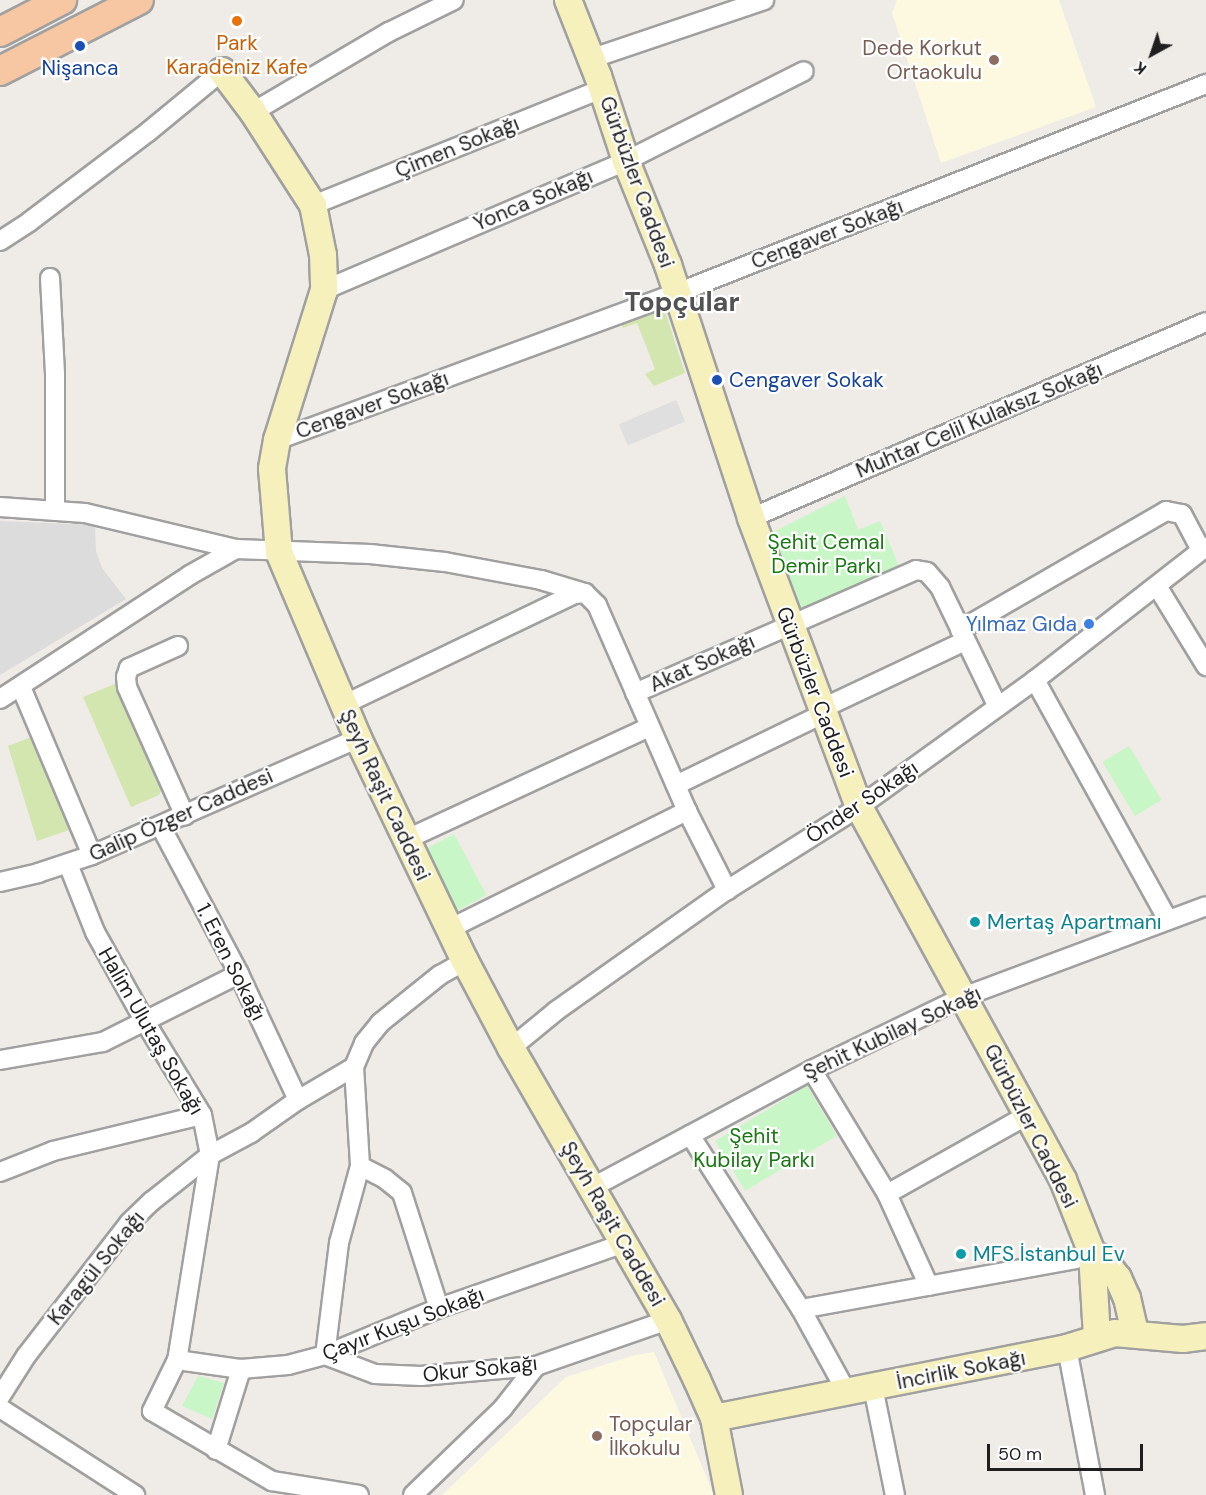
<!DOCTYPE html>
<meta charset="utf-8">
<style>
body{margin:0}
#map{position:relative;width:1206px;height:1495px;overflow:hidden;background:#efebe6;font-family:"DM Sans",sans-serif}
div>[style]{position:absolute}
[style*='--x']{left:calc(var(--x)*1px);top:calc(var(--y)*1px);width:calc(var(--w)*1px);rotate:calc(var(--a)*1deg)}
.residential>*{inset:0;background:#dddcdc}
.education>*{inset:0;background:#fdf9e1}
.grass>*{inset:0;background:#d3e6af}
.park>*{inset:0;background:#c9f6c6;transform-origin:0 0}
.parking>*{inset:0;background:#dfdfdf;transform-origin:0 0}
.roads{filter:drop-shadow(2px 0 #a0a0a0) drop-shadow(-2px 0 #a0a0a0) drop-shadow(0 2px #a0a0a0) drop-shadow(0 -2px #a0a0a0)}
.street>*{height:18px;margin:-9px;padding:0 9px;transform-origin:9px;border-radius:9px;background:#fff}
.secondary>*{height:26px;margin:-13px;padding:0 13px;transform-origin:13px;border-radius:13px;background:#f6f0bd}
.primary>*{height:28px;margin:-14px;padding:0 14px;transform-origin:14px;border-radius:14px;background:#f7c6a3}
.dots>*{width:16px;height:16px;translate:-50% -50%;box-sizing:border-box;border:3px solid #fff;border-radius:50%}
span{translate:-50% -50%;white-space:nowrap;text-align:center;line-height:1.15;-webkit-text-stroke:4.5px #fff;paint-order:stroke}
.food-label{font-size:21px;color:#c56008}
.education-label{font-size:21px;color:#785e54}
.right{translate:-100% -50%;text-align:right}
.left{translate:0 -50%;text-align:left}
.transit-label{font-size:21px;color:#164399}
.street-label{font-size:21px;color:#1f1f1f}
.park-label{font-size:21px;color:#197812}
.shop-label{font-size:21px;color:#366cbe}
.culture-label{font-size:21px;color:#0d838f}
.district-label{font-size:27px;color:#525252;font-weight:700}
.north{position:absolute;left:1122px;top:24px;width:60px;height:60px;-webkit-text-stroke:4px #fff;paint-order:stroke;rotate:220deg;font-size:16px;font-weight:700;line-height:24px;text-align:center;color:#1f1f1f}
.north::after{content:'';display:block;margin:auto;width:21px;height:27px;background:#1f1f1f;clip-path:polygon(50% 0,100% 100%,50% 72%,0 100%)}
.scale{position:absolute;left:987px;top:1444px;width:156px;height:27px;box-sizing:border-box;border:3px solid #1f1f1f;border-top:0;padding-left:8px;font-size:18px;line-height:21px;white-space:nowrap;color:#1f1f1f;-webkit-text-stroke:4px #fff;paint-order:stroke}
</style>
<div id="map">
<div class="residential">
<div style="clip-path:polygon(0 521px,95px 525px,96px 551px,102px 568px,126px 599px,0 675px)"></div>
</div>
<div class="education">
<div style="clip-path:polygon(897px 0,1059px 0,1096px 107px,941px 163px,892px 13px)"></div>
<div style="clip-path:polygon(654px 1352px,714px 1495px,442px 1495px,566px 1377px,635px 1355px)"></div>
</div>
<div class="grass">
<div style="clip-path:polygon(664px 308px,685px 373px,654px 386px,645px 374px,655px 369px,637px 323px,623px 328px,621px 324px)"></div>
<div style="clip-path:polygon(117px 683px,162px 789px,159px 795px,131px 807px,83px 697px)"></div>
<div style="clip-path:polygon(34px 736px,69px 830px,37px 841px,8px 746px)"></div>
</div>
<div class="park">
<div style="clip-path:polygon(845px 496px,858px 530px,880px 521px,900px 568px,802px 610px,773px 532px)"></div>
<div style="left:1129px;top:746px;width:63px;height:31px;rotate:59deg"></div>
<div style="left:454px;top:834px;width:69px;height:33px;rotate:62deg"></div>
<div style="left:807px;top:1086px;width:58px;height:107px;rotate:59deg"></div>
<div style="clip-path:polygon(198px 1376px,224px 1383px,212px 1419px,182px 1406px)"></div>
</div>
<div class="parking">
<div style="left:676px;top:400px;width:23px;height:62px;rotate:67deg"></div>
</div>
<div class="roads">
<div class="street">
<div style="--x:590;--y:59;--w:184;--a:-18.7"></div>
<div style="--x:253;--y:112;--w:158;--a:-30.5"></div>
<div style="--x:389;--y:32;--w:72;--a:-26.2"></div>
<div style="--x:313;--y:205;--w:311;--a:-21.9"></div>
<div style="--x:0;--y:241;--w:35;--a:-33"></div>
<div style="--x:29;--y:222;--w:149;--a:-37.1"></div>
<div style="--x:148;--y:132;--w:96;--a:-39.5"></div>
<div style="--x:50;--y:278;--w:97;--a:87"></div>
<div style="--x:55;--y:375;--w:136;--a:90"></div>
<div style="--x:324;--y:290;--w:328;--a:-23.1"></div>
<div style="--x:626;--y:161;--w:199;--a:-26.8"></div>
<div style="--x:277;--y:440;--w:426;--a:-20.2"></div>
<div style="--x:677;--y:293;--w:569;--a:-21.56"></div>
<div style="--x:0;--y:507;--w:85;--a:4"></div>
<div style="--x:85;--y:513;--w:155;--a:13.4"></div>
<div style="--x:236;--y:549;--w:134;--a:2.1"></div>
<div style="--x:370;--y:554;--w:75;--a:6.1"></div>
<div style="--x:445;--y:562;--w:98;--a:10.6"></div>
<div style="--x:541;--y:580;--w:46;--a:16.5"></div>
<div style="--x:751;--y:518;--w:495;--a:-23.3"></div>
<div style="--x:1157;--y:586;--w:94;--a:58.5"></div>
<div style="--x:585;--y:593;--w:17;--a:45"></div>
<div style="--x:597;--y:605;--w:225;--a:66.4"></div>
<div style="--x:687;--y:811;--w:89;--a:63.1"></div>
<div style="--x:960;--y:630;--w:238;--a:-30"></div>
<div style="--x:1166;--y:511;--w:16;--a:11"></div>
<div style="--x:1182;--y:514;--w:41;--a:62.2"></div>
<div style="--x:178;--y:646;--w:54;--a:155.8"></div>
<div style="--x:129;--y:668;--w:9;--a:108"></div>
<div style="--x:126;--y:677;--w:10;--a:84"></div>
<div style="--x:127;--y:687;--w:141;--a:65.8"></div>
<div style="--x:1035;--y:680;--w:274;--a:61"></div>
<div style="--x:21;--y:687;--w:182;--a:67.1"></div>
<div style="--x:635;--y:693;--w:307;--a:-23.6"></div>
<div style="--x:916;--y:570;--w:11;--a:10"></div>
<div style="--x:927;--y:572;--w:20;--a:49"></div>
<div style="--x:940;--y:587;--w:133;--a:64.2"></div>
<div style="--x:0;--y:699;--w:227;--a:-33.1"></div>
<div style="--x:190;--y:575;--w:53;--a:-29.5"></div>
<div style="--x:343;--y:705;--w:257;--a:-25.6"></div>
<div style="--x:575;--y:594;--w:10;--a:-6"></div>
<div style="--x:821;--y:709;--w:159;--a:-25.3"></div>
<div style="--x:676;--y:785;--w:163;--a:-25.8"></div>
<div style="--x:161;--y:827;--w:166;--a:62"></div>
<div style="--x:239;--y:974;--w:139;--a:64.9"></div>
<div style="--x:405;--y:840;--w:269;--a:-24.8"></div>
<div style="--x:68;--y:864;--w:73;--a:68.3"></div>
<div style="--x:95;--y:932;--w:101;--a:60.9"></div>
<div style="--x:144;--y:1020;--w:111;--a:58.6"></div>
<div style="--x:202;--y:1115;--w:41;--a:78.7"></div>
<div style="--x:210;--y:1155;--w:208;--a:99.1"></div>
<div style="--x:177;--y:1360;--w:57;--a:116.1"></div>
<div style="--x:152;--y:1411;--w:139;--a:30.3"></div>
<div style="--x:272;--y:1481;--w:88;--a:9.1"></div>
<div style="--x:0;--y:882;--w:39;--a:-13"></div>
<div style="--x:38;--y:873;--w:57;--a:-18.4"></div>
<div style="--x:92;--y:855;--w:291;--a:-23.7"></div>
<div style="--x:449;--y:929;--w:266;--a:-26.4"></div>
<div style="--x:511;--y:1048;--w:58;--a:-39.4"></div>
<div style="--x:556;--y:1011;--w:209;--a:-35.3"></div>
<div style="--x:727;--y:890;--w:156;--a:-32.2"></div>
<div style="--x:859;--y:807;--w:217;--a:-35.8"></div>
<div style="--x:1035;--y:680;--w:217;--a:-37.9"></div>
<div style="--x:0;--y:1060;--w:105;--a:-9.9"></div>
<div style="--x:103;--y:1042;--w:152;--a:-26.6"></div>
<div style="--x:354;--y:1067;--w:99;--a:86.5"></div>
<div style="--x:360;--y:1166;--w:28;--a:27"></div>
<div style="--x:385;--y:1179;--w:22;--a:39"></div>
<div style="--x:402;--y:1193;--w:121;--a:72.2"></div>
<div style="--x:812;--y:1070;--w:145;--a:58.8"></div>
<div style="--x:887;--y:1194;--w:101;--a:65.5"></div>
<div style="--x:690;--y:1135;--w:206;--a:57.5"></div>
<div style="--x:801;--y:1309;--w:94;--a:61.2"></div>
<div style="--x:360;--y:1166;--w:80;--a:105.3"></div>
<div style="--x:339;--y:1243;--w:113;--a:97.1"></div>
<div style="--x:325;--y:1355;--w:53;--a:20.8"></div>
<div style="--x:375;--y:1374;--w:46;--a:2.5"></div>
<div style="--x:421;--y:1376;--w:115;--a:-5"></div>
<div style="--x:536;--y:1366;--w:140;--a:-19.2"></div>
<div style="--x:0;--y:1172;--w:57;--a:-21.6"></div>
<div style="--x:53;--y:1151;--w:153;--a:-13.6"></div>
<div style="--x:591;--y:1188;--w:251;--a:-28.1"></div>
<div style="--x:812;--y:1070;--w:168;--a:-25.8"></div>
<div style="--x:963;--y:997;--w:259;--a:-20.5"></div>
<div style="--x:887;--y:1194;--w:162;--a:-29.3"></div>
<div style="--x:801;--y:1309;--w:279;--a:-10.3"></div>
<div style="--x:1075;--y:1259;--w:18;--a:-19"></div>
<div style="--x:1067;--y:1348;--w:150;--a:79.2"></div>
<div style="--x:177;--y:1360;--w:65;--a:8"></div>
<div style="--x:241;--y:1369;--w:47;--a:-4.9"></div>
<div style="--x:288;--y:1365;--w:38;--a:-15"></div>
<div style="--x:325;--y:1355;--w:123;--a:-22.4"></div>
<div style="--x:439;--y:1308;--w:194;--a:-19.3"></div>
<div style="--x:873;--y:1387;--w:110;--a:78.5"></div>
<div style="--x:0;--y:1397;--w:49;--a:-57.6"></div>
<div style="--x:26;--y:1356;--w:168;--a:-52.2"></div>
<div style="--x:129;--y:1223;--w:32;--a:-44"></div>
<div style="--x:152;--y:1201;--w:74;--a:-38.4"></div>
<div style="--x:210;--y:1155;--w:47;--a:-28.2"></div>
<div style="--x:251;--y:1133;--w:57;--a:-35.1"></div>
<div style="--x:298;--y:1100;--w:65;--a:-30.5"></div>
<div style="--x:354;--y:1067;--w:26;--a:-67"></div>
<div style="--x:364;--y:1043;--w:26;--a:-51"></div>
<div style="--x:380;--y:1023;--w:77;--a:-38.7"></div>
<div style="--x:440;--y:975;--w:29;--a:-29"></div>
<div style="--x:0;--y:1408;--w:161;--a:32.8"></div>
<div style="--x:216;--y:1450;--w:85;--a:-72.8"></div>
<div style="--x:413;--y:1495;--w:125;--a:-44"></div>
<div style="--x:503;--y:1408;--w:53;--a:-51.8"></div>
</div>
<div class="secondary">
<div style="--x:568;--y:0;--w:82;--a:68.5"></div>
<div style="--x:598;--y:76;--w:89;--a:71.8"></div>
<div style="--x:626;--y:161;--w:112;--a:68"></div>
<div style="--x:668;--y:265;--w:266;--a:71.8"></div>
<div style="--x:751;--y:518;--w:309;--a:69.5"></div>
<div style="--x:859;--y:807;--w:425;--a:61.3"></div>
<div style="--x:1063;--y:1180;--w:79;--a:68.3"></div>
<div style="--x:1092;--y:1253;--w:83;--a:86.6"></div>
<div style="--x:222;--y:71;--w:51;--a:52.9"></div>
<div style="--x:253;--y:112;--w:111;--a:57.2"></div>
<div style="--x:313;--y:205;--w:51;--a:78.7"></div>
<div style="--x:323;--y:255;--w:35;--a:88"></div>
<div style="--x:324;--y:290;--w:157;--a:107.4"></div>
<div style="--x:277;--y:440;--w:29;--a:100"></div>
<div style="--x:272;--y:469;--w:83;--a:85.2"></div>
<div style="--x:279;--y:552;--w:202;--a:67"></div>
<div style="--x:358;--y:738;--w:247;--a:64.4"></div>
<div style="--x:465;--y:961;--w:98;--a:62.1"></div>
<div style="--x:511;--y:1048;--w:314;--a:60"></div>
<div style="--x:668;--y:1320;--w:67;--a:64.2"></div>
<div style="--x:697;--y:1380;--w:42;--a:65.9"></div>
<div style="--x:714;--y:1418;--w:78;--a:79"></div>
<div style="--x:1092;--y:1253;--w:13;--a:29"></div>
<div style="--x:1103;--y:1259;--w:24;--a:52"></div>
<div style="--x:1118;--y:1278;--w:22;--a:66"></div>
<div style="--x:1127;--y:1298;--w:36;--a:77"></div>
<div style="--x:714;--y:1418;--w:360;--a:-11.2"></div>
<div style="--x:1067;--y:1348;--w:50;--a:-17.4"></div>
<div style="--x:1115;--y:1333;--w:68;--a:5"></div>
<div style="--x:1183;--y:1339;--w:23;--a:-7"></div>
</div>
<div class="primary">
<div style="--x:0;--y:32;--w:70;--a:-27.3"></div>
<div style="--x:0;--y:71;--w:156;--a:-27.1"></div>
</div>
</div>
<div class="dots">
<div style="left:237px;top:21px;background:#e8710a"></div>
<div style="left:80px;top:46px;background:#1a4fb4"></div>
<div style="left:994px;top:60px;background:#8d6e63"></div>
<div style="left:717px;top:380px;background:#1a4fb4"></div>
<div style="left:1089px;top:624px;background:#3f7fe0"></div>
<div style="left:975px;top:922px;background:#0f9aa8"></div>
<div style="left:961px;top:1254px;background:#0f9aa8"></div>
<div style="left:597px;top:1436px;background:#8d6e63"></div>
</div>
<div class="food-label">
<span style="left:237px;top:55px">Park<br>Karadeniz Kafe</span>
</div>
<div class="education-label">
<span class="right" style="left:982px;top:60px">Dede Korkut<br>Ortaokulu</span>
<span class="left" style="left:609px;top:1436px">Topçular<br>İlkokulu</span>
</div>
<div class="transit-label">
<span style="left:80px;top:68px">Nişanca</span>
<span class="left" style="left:729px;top:380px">Cengaver Sokak</span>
</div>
<div class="street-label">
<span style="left:457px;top:147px;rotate:-22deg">Çimen Sokağı</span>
<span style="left:637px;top:182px;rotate:70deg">Gürbüzler Caddesi</span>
<span style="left:533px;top:200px;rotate:-23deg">Yonca Sokağı</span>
<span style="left:827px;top:234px;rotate:-21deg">Cengaver Sokağı</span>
<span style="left:372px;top:405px;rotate:-20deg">Cengaver Sokağı</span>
<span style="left:979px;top:420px;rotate:-23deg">Muhtar Celil Kulaksız Sokağı</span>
<span style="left:702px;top:663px;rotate:-24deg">Akat Sokağı</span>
<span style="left:815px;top:692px;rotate:69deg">Gürbüzler Caddesi</span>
<span style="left:385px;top:795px;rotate:65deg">Şeyh Raşit Caddesi</span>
<span style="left:862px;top:802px;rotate:-34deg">Önder Sokağı</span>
<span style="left:181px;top:815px;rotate:-24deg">Galip Özger Caddesi</span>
<span style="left:231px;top:962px;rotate:63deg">1. Eren Sokağı</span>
<span style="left:151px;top:1031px;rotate:60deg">Halim Ulutaş Sokağı</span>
<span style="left:892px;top:1033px;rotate:-25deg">Şehit Kubilay Sokağı</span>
<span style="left:1031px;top:1126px;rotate:63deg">Gürbüzler Caddesi</span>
<span style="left:613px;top:1224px;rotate:60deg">Şeyh Raşit Caddesi</span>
<span style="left:96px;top:1268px;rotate:-51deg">Karagül Sokağı</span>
<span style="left:403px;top:1324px;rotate:-21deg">Çayır Kuşu Sokağı</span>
<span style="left:480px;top:1369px;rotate:-6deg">Okur Sokağı</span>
<span style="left:961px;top:1370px;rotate:-11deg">İncirlik Sokağı</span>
</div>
<div class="park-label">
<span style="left:826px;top:554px">Şehit Cemal<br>Demir Parkı</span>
<span style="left:754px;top:1148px">Şehit<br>Kubilay Parkı</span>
</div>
<div class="shop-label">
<span class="right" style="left:1077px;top:624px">Yılmaz Gıda</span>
</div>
<div class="culture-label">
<span class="left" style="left:987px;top:922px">Mertaş Apartmanı</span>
<span class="left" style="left:973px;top:1254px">MFS İstanbul Ev</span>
</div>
<div class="district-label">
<span style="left:682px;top:302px">Topçular</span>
</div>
<div class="north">K</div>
<div class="scale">50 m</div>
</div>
